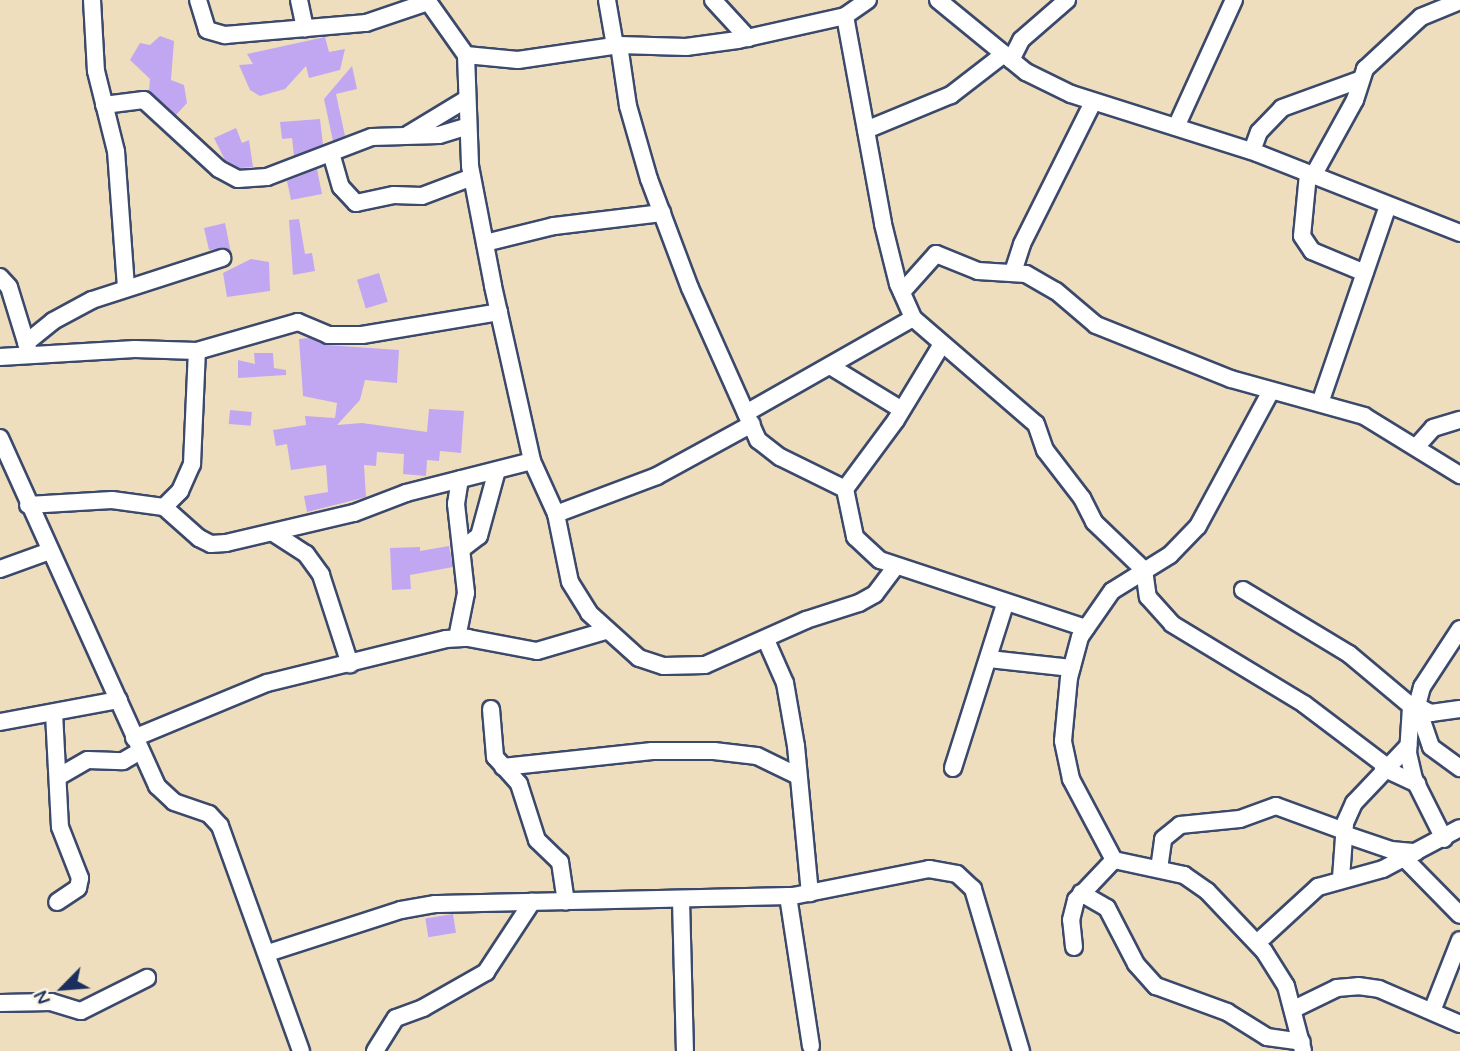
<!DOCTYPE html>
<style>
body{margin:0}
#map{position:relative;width:1460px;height:1051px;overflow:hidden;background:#efdebd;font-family:Mynerve,sans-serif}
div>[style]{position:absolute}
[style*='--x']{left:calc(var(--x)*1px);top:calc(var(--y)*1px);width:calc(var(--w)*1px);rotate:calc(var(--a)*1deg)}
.building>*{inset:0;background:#c1a7f1;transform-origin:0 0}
.roads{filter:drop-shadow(2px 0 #3b496c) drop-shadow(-2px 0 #3b496c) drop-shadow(0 2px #3b496c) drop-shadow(0 -2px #3b496c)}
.minor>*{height:16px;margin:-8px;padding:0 8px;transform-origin:8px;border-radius:8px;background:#fff}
span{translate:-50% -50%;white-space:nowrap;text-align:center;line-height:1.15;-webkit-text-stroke:6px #fcf5e5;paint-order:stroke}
.north{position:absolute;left:28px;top:953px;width:70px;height:70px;-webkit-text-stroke:5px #fcf5e5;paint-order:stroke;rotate:245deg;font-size:19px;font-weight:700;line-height:28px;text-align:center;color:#1b2f5e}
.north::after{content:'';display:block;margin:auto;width:24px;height:32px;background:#1b2f5e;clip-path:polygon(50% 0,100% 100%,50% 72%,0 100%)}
</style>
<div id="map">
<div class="building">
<div style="clip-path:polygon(160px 36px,174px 41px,171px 80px,184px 85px,187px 103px,176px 115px,149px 91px,150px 79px,130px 60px,140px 43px,150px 45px)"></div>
<div style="clip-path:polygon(325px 37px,329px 52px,345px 49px,340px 70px,309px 78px,306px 66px,285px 89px,260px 96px,250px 90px,239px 65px,253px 64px,247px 54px)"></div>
<div style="clip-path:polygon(352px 66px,357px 89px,336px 94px,345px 136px,333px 141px,324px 99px)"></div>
<div style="clip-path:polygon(320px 119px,323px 145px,294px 156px,292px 138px,282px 139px,280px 122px)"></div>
<div style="clip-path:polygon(236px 128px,242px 143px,249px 140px,253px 167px,240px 168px,225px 160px,214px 138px)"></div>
<div style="clip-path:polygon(317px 169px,322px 194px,291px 200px,287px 181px)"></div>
<div style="clip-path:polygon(299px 219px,305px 254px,312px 253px,315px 271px,293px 275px,289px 220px)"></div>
<div style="clip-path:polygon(225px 223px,231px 253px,224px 248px,209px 250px,204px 228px)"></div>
<div style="clip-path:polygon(251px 259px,269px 262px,270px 291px,227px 297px,223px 273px)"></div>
<div style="left:379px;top:273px;width:30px;height:23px;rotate:73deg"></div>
<div style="clip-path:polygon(309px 338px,327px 345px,399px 350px,397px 383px,365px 380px,360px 400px,337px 425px,362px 423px,427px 432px,429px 409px,464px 411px,461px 453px,440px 451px,439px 461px,427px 460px,426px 476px,403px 474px,404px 454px,377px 452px,376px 466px,364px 465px,366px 497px,307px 512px,304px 496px,328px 492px,326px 465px,291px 470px,287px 444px,276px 446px,273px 430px,306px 425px,305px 416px,335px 418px,337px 403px,303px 396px,299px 339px)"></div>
<div style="clip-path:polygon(254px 353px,273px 353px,274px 368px,286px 370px,286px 375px,238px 378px,238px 360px,255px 364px)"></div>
<div style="left:230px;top:410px;width:22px;height:14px;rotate:5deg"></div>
<div style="clip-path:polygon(449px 546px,453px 567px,410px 575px,411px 589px,392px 590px,390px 548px,420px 547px,420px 551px)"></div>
<div style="left:453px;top:914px;width:19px;height:28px;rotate:81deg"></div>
</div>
<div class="roads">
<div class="minor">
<div style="--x:92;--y:0;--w:71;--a:86.8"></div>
<div style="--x:96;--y:71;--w:82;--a:76"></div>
<div style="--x:116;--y:151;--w:135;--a:85.8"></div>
<div style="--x:198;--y:0;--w:31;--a:73"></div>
<div style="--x:207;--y:30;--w:19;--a:16"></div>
<div style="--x:225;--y:35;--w:142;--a:-4.9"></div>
<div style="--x:366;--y:23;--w:65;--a:-18.7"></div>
<div style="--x:299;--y:0;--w:29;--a:78"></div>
<div style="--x:427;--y:0;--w:67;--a:54.7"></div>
<div style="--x:466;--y:55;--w:111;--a:87.9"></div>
<div style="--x:470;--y:166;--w:122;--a:79.1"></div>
<div style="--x:493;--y:286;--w:179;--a:77.4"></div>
<div style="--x:532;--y:461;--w:58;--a:65.6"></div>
<div style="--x:556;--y:514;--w:69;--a:78.4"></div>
<div style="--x:570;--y:582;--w:36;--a:58"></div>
<div style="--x:589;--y:613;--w:67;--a:42"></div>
<div style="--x:639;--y:658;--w:26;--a:18"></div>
<div style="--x:664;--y:666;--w:41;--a:-1.4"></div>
<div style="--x:705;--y:665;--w:111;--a:-24"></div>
<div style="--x:806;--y:620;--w:56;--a:-17.8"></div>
<div style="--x:859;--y:603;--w:18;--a:-29"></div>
<div style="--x:875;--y:594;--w:35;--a:-53"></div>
<div style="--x:607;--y:0;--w:47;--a:80.1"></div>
<div style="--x:713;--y:0;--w:52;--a:47.4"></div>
<div style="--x:938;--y:0;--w:114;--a:39.3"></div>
<div style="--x:1026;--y:72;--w:50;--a:26.1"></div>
<div style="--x:1071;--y:94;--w:195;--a:17.6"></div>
<div style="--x:1257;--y:153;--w:218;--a:21.5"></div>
<div style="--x:845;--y:16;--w:211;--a:79.6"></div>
<div style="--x:883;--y:224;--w:62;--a:76"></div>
<div style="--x:898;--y:284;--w:37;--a:66"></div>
<div style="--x:913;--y:318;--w:162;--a:40.8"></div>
<div style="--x:1036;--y:424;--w:28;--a:71"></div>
<div style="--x:1045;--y:450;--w:61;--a:52.4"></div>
<div style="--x:1082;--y:498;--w:27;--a:63"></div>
<div style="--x:1094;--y:522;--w:69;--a:43.8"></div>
<div style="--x:1144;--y:570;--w:27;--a:82"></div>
<div style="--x:1148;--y:597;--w:36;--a:48"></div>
<div style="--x:1172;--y:624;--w:154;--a:31.2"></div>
<div style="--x:1304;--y:704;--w:103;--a:37.1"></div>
<div style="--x:619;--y:45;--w:62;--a:81.6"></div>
<div style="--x:628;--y:106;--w:76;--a:74"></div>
<div style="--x:649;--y:179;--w:116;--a:69.4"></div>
<div style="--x:690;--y:288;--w:167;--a:65.9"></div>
<div style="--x:758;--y:440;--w:28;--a:38"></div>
<div style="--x:780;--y:457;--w:72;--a:26.2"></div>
<div style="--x:466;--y:55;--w:52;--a:5.5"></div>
<div style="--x:518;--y:60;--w:102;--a:-8.4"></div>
<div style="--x:619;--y:45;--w:67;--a:1.7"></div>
<div style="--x:686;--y:47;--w:52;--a:-7.7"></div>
<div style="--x:738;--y:40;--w:110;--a:-12.6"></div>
<div style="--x:845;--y:16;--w:28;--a:-35"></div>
<div style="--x:1011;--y:60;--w:22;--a:-63"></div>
<div style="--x:1021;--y:40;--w:61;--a:-41"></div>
<div style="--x:104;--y:105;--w:40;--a:-7.1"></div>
<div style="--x:144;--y:100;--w:102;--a:42.6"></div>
<div style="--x:219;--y:169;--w:21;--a:28"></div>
<div style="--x:238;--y:179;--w:29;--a:-4"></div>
<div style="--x:267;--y:177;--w:112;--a:-20.9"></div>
<div style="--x:372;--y:137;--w:67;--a:-1.7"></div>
<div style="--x:439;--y:135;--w:28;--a:-17"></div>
<div style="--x:1176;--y:127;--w:140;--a:-65.5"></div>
<div style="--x:866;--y:130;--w:92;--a:-22.4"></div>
<div style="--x:951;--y:95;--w:67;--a:-37.7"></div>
<div style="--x:407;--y:135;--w:68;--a:-31.1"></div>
<div style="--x:1252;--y:151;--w:20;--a:-70"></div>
<div style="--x:1259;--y:132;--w:33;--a:-46"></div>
<div style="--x:1282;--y:108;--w:82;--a:-20"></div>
<div style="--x:331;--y:153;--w:35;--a:74"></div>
<div style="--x:341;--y:187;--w:22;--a:47"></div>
<div style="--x:356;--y:203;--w:39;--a:-12"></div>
<div style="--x:394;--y:195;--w:28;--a:2"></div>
<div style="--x:422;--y:196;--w:53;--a:-20.8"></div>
<div style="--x:1308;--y:174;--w:62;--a:95.5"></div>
<div style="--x:1302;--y:236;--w:18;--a:56"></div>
<div style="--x:1312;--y:251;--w:57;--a:22.5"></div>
<div style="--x:1313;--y:176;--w:87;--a:-61.1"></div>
<div style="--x:1355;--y:100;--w:33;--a:-72"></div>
<div style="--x:1365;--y:69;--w:76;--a:-42.9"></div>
<div style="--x:1421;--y:17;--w:42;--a:-22.3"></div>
<div style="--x:485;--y:243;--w:71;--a:-13.8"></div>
<div style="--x:554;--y:226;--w:109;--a:-6.9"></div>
<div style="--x:1013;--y:272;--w:29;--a:-72"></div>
<div style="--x:1022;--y:244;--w:159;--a:-63.4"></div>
<div style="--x:0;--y:277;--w:13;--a:48"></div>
<div style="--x:9;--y:287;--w:68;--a:72.9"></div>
<div style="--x:902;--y:292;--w:51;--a:-48.2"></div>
<div style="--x:936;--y:254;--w:45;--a:22"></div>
<div style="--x:978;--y:271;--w:48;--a:3.6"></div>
<div style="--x:1026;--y:274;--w:34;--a:30"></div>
<div style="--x:1056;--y:291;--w:52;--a:40.4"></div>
<div style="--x:1096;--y:325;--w:145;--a:21.8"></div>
<div style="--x:1231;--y:379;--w:138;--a:15.5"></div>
<div style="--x:1364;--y:416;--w:113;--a:31.6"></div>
<div style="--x:26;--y:343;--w:35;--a:-39"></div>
<div style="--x:53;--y:321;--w:44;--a:-28.3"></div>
<div style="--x:92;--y:300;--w:137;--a:-17.9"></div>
<div style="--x:942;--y:344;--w:89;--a:121.2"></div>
<div style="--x:896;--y:420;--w:86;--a:126.5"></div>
<div style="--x:845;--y:489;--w:49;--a:78.2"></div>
<div style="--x:855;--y:537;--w:34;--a:43"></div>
<div style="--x:880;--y:560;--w:217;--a:18.3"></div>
<div style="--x:0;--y:357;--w:135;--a:-3.4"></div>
<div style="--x:135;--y:349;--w:62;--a:1.8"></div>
<div style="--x:197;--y:351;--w:105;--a:-16"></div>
<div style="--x:298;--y:322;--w:33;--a:23"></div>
<div style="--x:328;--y:335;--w:34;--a:0"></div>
<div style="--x:362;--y:335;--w:139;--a:-9.5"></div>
<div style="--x:830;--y:366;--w:84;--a:31.4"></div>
<div style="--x:1320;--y:403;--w:208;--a:-71"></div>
<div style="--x:746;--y:413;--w:192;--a:-29.6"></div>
<div style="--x:0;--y:438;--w:382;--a:65.7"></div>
<div style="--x:157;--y:786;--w:23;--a:43"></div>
<div style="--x:174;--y:802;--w:37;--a:19"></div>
<div style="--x:209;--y:814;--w:16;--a:47"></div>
<div style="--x:220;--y:826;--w:239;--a:70.2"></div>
<div style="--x:1417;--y:446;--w:24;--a:-48"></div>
<div style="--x:1433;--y:428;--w:28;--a:-17"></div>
<div style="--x:28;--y:505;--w:84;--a:-3.4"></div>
<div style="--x:112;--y:500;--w:52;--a:7.7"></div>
<div style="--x:164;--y:507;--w:47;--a:41.5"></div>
<div style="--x:199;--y:538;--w:13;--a:27"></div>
<div style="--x:211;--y:544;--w:15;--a:-4"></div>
<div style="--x:226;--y:543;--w:131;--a:-13.2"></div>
<div style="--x:354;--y:513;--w:56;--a:-21"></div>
<div style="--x:406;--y:493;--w:130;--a:-14.3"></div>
<div style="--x:164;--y:507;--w:23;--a:-45"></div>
<div style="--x:180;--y:491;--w:30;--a:-66"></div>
<div style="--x:192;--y:464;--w:113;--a:-87.5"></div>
<div style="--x:556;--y:514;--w:108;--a:-20.6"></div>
<div style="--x:657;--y:476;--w:108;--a:-28.7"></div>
<div style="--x:275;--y:534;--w:37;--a:33"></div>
<div style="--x:306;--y:554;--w:26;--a:54"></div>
<div style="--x:321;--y:575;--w:94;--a:72"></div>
<div style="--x:463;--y:548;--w:20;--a:-37"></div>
<div style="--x:479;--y:536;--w:68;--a:-74.7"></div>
<div style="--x:0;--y:569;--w:53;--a:-19.8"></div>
<div style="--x:1243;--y:590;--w:124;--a:31.1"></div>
<div style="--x:1349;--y:654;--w:89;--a:40"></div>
<div style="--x:1460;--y:629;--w:69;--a:123.2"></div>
<div style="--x:1422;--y:687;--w:20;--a:105"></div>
<div style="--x:1417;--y:706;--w:43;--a:71.1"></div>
<div style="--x:1431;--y:747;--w:36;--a:36"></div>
<div style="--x:457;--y:638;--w:46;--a:-78.7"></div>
<div style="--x:466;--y:593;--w:90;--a:-96.4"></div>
<div style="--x:456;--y:504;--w:25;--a:-81"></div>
<div style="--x:766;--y:640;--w:47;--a:66.2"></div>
<div style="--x:785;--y:683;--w:64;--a:80.1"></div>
<div style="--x:796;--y:746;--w:148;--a:84.6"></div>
<div style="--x:989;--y:659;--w:83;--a:6.2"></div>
<div style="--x:1417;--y:706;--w:16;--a:27"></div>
<div style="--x:1431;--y:713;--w:29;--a:-8"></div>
<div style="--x:1411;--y:707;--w:46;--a:93.7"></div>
<div style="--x:1408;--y:753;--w:27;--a:77"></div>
<div style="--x:1414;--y:779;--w:67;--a:63.4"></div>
<div style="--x:491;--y:709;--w:48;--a:85.2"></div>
<div style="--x:495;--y:757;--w:36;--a:48"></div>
<div style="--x:519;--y:784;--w:59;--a:72.2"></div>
<div style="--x:537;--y:840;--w:32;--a:44"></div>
<div style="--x:560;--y:862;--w:40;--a:81.5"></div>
<div style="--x:54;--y:713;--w:114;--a:87"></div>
<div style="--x:60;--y:827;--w:55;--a:68.6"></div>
<div style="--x:80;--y:878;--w:10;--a:101"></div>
<div style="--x:78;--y:888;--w:25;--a:146"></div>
<div style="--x:0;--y:722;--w:121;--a:-10.5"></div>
<div style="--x:134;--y:738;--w:144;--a:-22.5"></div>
<div style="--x:267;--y:683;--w:184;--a:-13.8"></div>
<div style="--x:446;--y:639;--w:22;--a:-3"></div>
<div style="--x:468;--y:638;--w:70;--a:10.7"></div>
<div style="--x:537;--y:651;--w:71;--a:-16.4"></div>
<div style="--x:503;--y:767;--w:150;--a:-6.1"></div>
<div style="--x:652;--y:751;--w:62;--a:0"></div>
<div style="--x:714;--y:751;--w:43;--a:6.6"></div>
<div style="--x:757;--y:756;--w:46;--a:26"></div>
<div style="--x:953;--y:768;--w:172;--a:-72.4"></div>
<div style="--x:1383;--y:768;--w:38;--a:25"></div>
<div style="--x:58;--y:777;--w:34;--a:-30"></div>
<div style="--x:88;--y:760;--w:35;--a:2"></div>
<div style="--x:123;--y:761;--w:20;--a:-30"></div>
<div style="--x:1344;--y:834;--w:50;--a:18.8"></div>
<div style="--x:1391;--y:850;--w:25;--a:5"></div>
<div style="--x:1405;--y:859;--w:78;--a:45.5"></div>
<div style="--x:1114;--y:860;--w:72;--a:12.1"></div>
<div style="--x:1184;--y:875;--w:28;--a:35"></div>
<div style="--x:1207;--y:891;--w:83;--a:46.5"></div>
<div style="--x:1264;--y:951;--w:41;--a:57.8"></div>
<div style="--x:1286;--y:986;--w:67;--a:75.3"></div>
<div style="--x:1159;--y:869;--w:30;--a:-82"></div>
<div style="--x:1163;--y:839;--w:22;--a:-39"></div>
<div style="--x:1180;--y:825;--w:60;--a:-5.7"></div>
<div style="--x:1240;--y:819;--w:38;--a:-20"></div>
<div style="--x:1276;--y:806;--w:72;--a:20.2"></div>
<div style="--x:1341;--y:878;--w:55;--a:-85.8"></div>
<div style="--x:1345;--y:823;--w:22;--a:-66"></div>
<div style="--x:1354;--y:803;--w:79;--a:-46.5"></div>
<div style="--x:1081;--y:893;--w:30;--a:30"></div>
<div style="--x:1107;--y:908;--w:63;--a:62.6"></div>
<div style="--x:1136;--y:964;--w:30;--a:48"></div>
<div style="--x:1156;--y:986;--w:76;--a:20.1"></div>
<div style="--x:1227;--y:1012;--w:47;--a:32"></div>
<div style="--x:1267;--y:1037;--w:35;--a:8"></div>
<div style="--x:788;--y:896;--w:152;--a:81.3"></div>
<div style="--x:681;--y:900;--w:151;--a:88.5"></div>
<div style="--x:1257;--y:943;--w:83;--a:-42.6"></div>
<div style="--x:1318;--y:887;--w:67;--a:-15.5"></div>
<div style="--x:1383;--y:869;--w:87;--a:-28"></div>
<div style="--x:1074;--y:947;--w:27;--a:-96"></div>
<div style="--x:1071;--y:920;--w:21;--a:-76"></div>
<div style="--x:1076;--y:900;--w:55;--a:-46.5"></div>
<div style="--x:1114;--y:860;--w:92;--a:-118"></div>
<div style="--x:1071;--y:779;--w:39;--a:-102"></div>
<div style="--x:1063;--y:741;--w:63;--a:-84.6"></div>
<div style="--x:1069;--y:678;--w:42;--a:-75"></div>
<div style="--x:1080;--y:637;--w:56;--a:-55.2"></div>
<div style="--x:1112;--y:591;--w:68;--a:-31.8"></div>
<div style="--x:1170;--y:555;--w:40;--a:-46"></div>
<div style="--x:1198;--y:526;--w:153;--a:-61.6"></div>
<div style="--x:268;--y:953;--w:140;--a:-17.9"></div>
<div style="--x:401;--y:910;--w:35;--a:-10"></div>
<div style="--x:435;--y:904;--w:358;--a:-1.3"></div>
<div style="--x:793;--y:896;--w:139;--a:-11.2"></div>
<div style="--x:929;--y:869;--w:28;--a:10"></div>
<div style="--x:957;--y:874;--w:22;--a:43"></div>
<div style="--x:973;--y:889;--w:169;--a:73.5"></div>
<div style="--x:0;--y:1003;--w:51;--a:-1.1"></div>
<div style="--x:51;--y:1002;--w:31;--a:17"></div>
<div style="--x:81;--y:1011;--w:74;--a:-26.6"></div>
<div style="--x:1294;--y:1009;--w:48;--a:-26"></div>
<div style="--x:1337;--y:988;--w:21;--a:-5"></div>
<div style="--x:1358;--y:986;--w:21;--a:8"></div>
<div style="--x:1379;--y:989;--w:88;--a:23.4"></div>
<div style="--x:1432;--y:1011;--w:76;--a:-68.5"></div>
<div style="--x:375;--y:1051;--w:39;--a:-58"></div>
<div style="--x:396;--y:1018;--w:29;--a:-20"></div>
<div style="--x:423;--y:1008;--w:73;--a:-29.7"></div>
<div style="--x:486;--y:972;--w:84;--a:-56.7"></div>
</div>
</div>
<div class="north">N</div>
</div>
